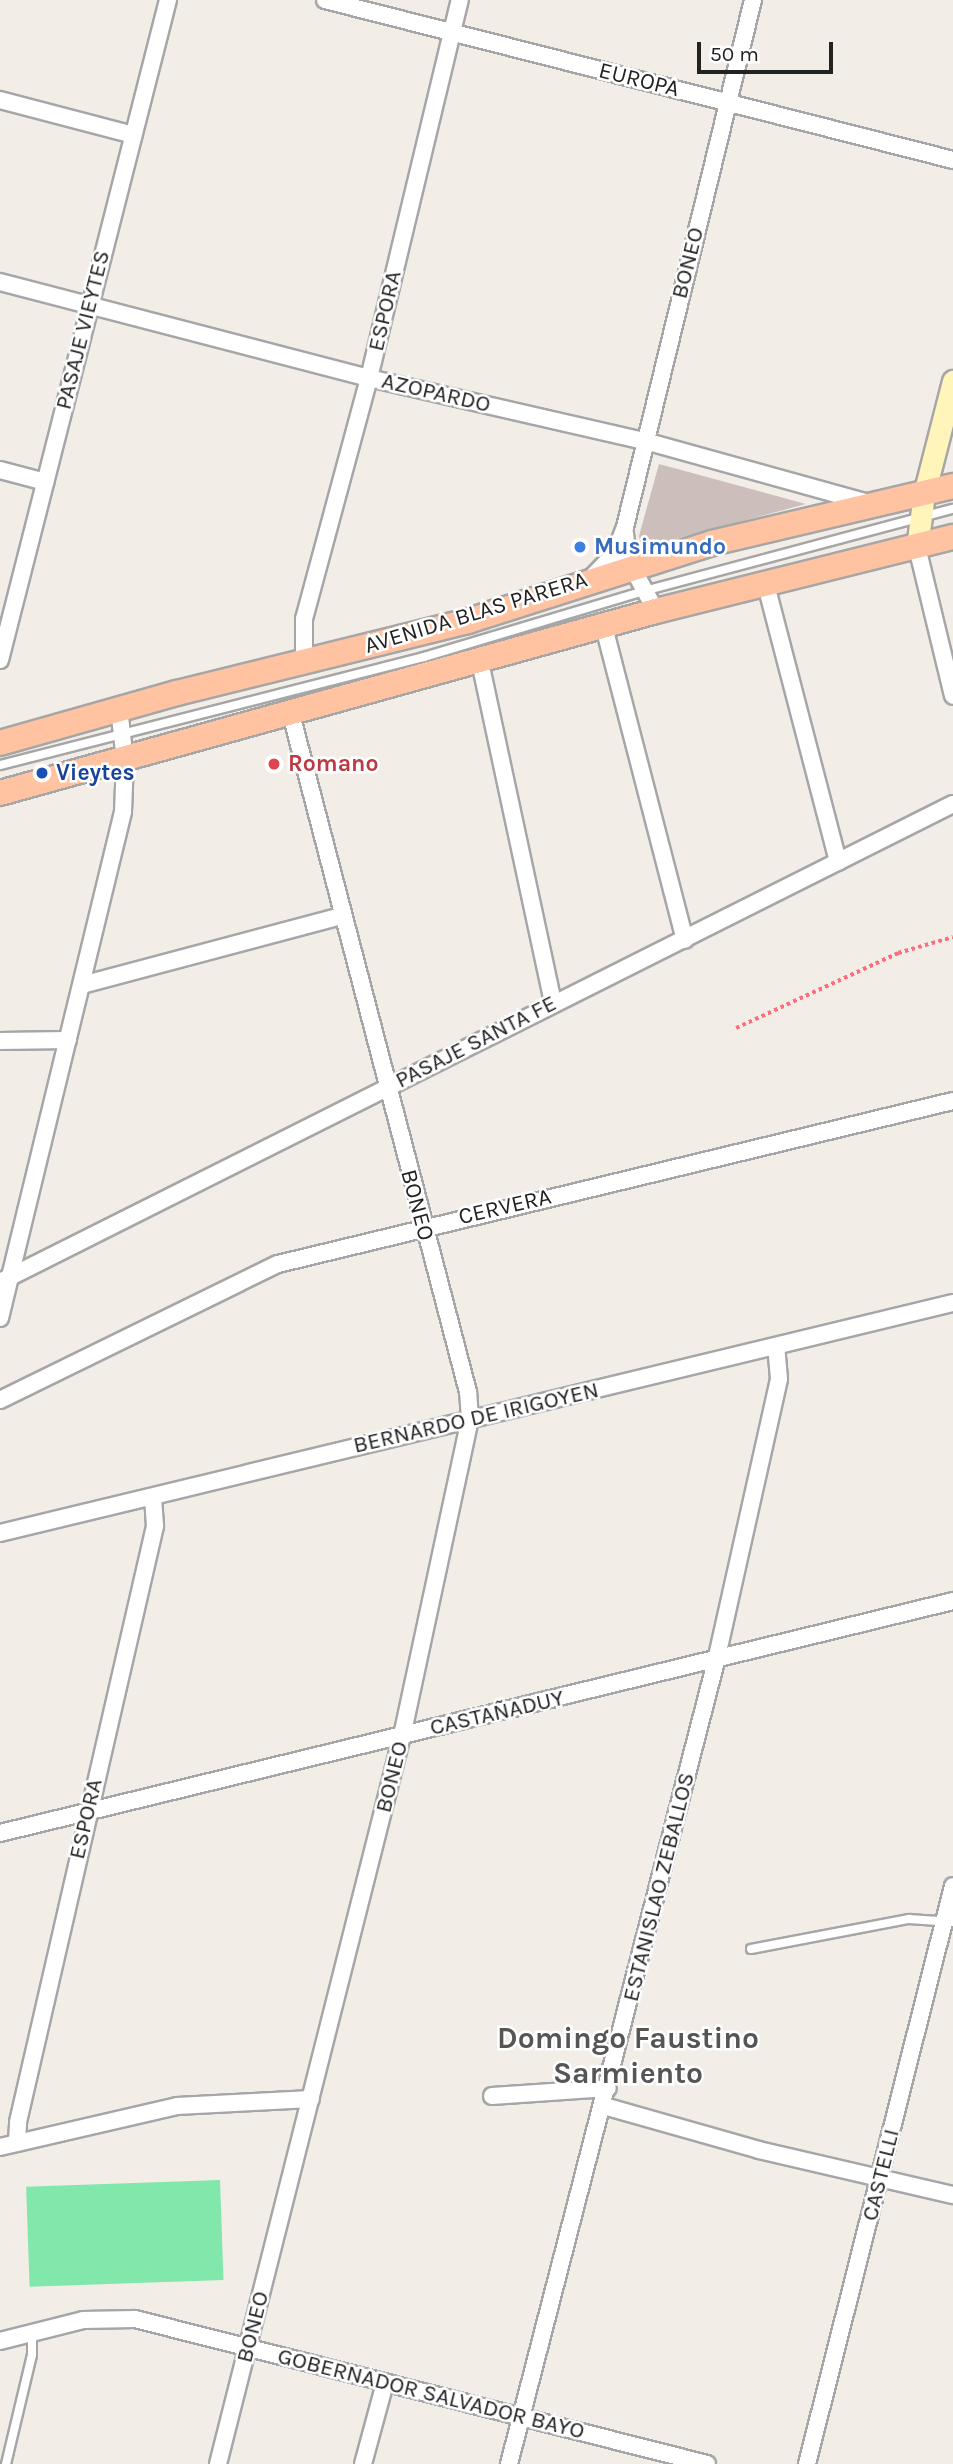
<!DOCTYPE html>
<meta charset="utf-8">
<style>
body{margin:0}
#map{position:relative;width:953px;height:2464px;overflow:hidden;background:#f3ede8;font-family:Karla,sans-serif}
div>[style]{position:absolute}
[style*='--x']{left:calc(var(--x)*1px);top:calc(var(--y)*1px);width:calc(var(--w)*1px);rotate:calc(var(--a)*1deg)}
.pitch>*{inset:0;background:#81e7aa;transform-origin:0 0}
.building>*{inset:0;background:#cbbebb}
.path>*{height:3.5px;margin-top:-1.75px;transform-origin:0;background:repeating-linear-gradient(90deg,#ff6d7c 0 3.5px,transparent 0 7px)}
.roads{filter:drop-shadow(2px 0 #a6a6a6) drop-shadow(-2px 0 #a6a6a6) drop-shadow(0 2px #a6a6a6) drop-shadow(0 -2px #a6a6a6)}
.lane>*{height:8px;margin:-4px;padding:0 4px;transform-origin:4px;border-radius:4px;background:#fff}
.street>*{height:16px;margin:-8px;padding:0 8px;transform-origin:8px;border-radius:8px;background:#fff}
.secondary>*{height:21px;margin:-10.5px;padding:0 10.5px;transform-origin:10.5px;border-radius:10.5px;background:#fff4ba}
.primary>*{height:24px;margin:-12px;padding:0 12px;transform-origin:12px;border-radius:12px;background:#ffc3a1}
.dots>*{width:19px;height:19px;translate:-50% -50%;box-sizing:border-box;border:4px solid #fff;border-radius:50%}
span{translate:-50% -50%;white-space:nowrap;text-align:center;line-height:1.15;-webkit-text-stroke:5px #fff;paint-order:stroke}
.street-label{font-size:23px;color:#222}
.shop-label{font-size:23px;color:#366cbe;font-weight:700}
.left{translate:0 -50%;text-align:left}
.health-label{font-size:23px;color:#be3a42;font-weight:700}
.transit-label{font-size:23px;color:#164399;font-weight:700}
.district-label{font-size:30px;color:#555;font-weight:700}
.scale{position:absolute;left:697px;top:42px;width:136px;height:32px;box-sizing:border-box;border:4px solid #222;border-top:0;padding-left:9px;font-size:21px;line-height:24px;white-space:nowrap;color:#222;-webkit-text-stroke:5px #fff;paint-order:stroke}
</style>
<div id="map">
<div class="pitch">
<div style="left:220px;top:2180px;width:100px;height:194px;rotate:88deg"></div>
</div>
<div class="building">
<div style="clip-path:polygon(659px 464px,806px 504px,642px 548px,639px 536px)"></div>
</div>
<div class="path">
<div style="--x:736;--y:1028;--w:179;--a:-24.8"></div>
<div style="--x:898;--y:953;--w:57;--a:-16.2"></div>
</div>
<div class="roads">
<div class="lane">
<div style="--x:0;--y:765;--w:438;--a:-14.3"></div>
<div style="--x:424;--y:657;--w:230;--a:-16.7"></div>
<div style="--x:644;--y:591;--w:320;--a:-14.9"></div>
<div style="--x:751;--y:1949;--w:161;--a:-10.8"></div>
<div style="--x:909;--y:1919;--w:44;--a:3.9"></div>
<div style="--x:6;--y:2464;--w:112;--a:-76.6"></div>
<div style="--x:32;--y:2355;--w:23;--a:-90"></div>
</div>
<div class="street">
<div style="--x:325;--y:0;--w:648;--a:14.29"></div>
<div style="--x:0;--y:100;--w:138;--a:14.7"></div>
<div style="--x:0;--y:282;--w:381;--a:14.6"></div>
<div style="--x:369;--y:378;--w:283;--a:12.9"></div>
<div style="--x:645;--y:441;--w:236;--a:15.5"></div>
<div style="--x:0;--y:470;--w:47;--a:14.9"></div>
<div style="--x:625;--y:533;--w:27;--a:84"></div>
<div style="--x:628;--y:560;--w:58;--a:61.2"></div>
<div style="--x:917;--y:547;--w:153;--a:76.4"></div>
<div style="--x:592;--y:577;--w:33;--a:-46"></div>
<div style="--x:615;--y:553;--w:28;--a:-69"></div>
<div style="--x:625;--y:527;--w:542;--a:-76.35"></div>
<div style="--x:766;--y:585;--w:286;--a:75.4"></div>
<div style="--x:604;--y:627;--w:323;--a:75.5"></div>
<div style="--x:0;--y:660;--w:681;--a:-75.72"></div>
<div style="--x:480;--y:662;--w:349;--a:77.9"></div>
<div style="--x:304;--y:663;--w:44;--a:-90"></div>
<div style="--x:304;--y:619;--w:250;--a:-74.9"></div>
<div style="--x:369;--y:378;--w:389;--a:-76.5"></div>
<div style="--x:82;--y:985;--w:269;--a:-14.9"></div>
<div style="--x:0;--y:1041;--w:68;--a:-0.8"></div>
<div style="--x:0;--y:1282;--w:1066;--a:-26.64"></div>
<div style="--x:0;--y:1318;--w:521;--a:-76.34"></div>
<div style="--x:123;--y:812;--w:51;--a:-87.8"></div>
<div style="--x:125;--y:761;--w:53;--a:-96.5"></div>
<div style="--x:0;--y:1400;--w:309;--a:-26.1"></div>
<div style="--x:278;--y:1264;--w:694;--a:-13.58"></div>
<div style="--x:0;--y:1533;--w:980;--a:-13.57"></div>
<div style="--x:0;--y:1833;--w:981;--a:-13.68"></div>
<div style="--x:492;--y:2096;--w:116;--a:-3.9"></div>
<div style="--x:604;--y:2106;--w:161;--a:15.8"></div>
<div style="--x:759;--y:2150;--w:199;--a:13.1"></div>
<div style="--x:17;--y:2143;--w:21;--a:-87"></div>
<div style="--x:18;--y:2122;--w:612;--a:-77.05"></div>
<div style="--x:155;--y:1526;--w:29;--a:-94"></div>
<div style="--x:0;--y:2147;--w:182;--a:-13"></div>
<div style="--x:177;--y:2106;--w:134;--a:-3"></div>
<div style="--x:0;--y:2341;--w:86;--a:-14.2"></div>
<div style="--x:83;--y:2320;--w:52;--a:-1.1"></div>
<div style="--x:135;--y:2319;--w:590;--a:14.22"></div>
<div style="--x:218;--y:2464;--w:751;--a:-75.82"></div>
<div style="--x:402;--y:1736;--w:324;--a:-77.9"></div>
<div style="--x:470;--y:1419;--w:27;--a:-94"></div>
<div style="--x:468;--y:1392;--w:701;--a:-104.63"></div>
<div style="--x:363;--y:2464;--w:84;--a:-74.8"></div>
<div style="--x:509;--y:2464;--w:829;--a:-75.54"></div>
<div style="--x:716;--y:1661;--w:289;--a:-77.4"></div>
<div style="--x:779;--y:1379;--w:32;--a:-95"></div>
<div style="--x:807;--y:2464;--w:596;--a:-75.82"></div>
</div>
<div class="secondary">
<div style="--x:917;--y:547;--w:53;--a:-82.5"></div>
<div style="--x:924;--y:494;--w:117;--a:-75.6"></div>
</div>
<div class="primary">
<div style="--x:0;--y:743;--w:184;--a:-15.8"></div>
<div style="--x:177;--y:693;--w:300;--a:-13.9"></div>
<div style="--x:468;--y:621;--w:256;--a:-17.7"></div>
<div style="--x:712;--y:543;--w:248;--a:-13.3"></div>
<div style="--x:0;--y:793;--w:681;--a:-15.51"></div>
<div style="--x:656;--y:611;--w:306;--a:-14"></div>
</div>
</div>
<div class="dots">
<div style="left:580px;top:547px;background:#3f7fe0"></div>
<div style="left:274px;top:764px;background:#e0444e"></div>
<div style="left:42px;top:773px;background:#1a4fb4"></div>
</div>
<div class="street-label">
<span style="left:639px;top:80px;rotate:14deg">EUROPA</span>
<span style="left:688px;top:263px;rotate:-76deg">BONEO</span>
<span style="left:385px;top:311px;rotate:-77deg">ESPORA</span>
<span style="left:83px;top:330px;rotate:-76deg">PASAJE VIEYTES</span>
<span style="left:436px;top:393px;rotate:13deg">AZOPARDO</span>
<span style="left:476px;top:613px;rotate:-17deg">AVENIDA BLAS PARERA</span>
<span style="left:476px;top:1042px;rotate:-27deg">PASAJE SANTA FE</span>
<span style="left:417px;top:1205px;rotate:75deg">BONEO</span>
<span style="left:505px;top:1207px;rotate:-13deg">CERVERA</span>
<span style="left:476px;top:1418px;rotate:-13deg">BERNARDO DE IRIGOYEN</span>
<span style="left:497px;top:1713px;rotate:-13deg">CASTAÑADUY</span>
<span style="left:392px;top:1777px;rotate:-76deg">BONEO</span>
<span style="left:86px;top:1819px;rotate:-77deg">ESPORA</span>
<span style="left:659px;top:1887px;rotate:-76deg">ESTANISLAO ZEBALLOS</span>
<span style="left:881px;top:2175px;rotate:-76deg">CASTELLI</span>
<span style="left:253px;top:2327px;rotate:-76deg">BONEO</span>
<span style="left:431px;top:2394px;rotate:14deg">GOBERNADOR SALVADOR BAYO</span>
</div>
<div class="shop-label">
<span class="left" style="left:594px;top:547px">Musimundo</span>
</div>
<div class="health-label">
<span class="left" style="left:288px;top:764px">Romano</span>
</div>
<div class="transit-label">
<span class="left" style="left:56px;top:773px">Vieytes</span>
</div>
<div class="district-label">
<span style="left:628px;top:2055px">Domingo Faustino<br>Sarmiento</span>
</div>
<div class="scale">50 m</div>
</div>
